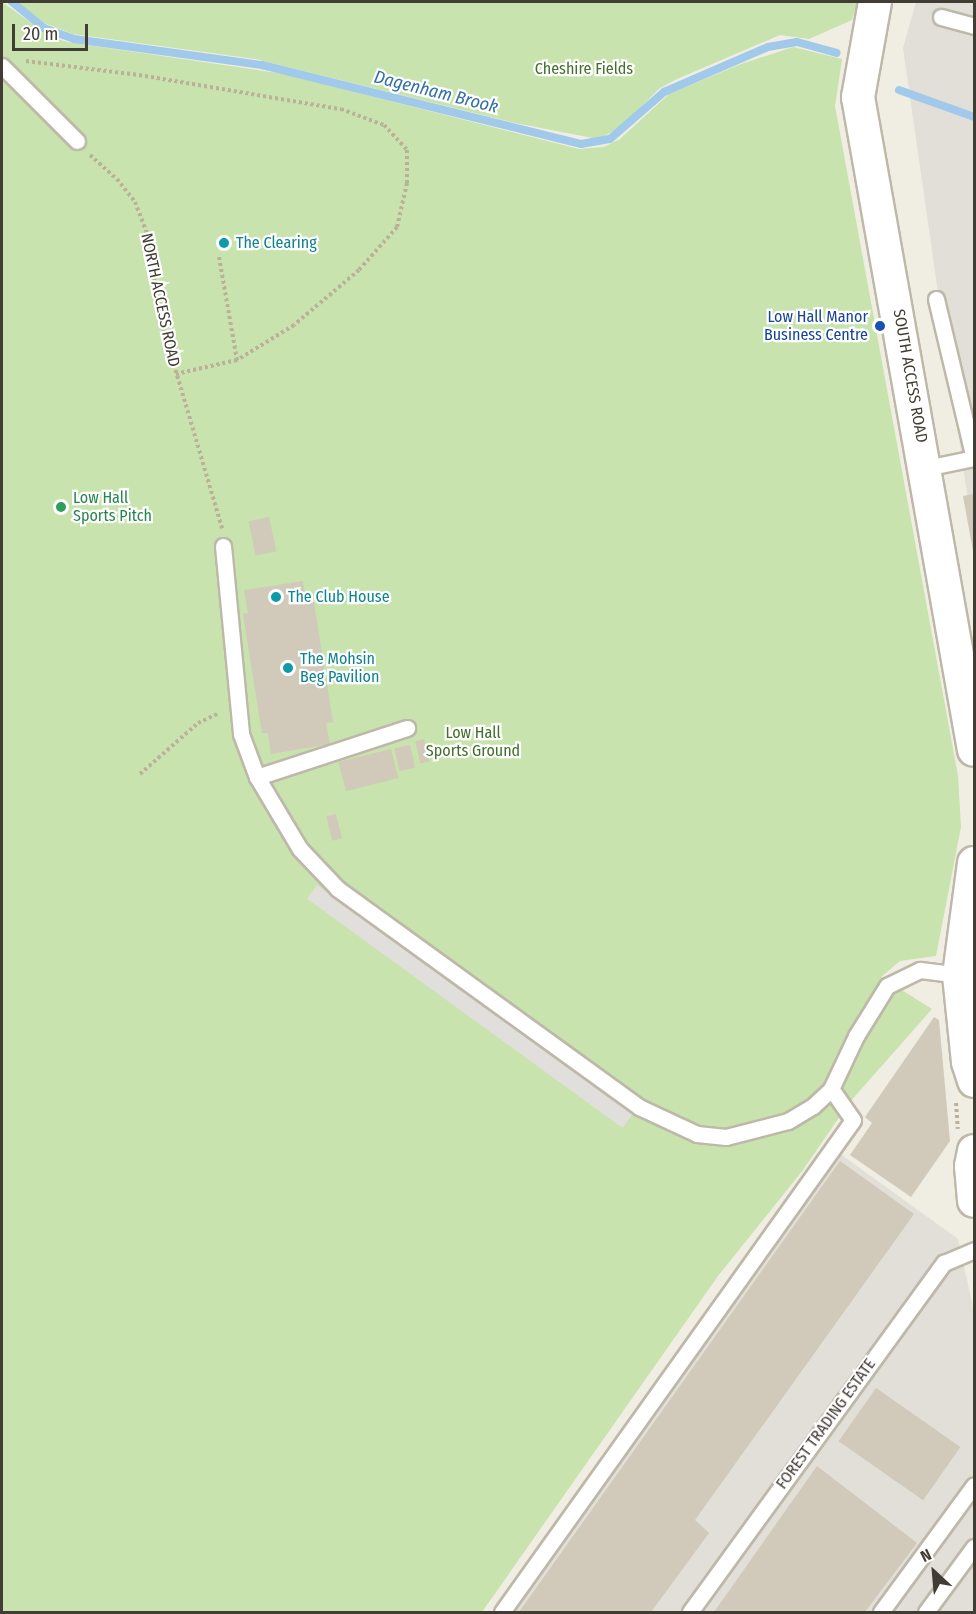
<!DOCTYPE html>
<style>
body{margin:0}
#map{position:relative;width:976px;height:1614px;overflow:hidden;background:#f0ede3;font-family:"Fira Sans Condensed",sans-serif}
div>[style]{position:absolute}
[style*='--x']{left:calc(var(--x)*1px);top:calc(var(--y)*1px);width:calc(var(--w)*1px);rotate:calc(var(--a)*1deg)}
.industrial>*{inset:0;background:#e2ded8}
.green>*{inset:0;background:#c8e3ad}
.parking>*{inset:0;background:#e1dfdb;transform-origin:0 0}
.stream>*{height:8px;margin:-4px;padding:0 4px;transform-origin:4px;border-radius:4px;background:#a1c9eb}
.building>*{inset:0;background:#d1c9b9;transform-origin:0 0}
.path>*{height:4px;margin-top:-2px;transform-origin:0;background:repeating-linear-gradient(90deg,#bcb198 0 3px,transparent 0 6px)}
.roads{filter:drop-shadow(2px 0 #beb8a9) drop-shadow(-2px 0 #beb8a9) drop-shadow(0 2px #beb8a9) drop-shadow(0 -2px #beb8a9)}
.service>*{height:15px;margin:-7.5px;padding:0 7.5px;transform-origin:7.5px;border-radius:7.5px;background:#fff}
.minor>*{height:32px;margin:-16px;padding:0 16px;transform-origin:16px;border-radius:16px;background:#fff}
.dots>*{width:16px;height:16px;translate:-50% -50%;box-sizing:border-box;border:3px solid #fff;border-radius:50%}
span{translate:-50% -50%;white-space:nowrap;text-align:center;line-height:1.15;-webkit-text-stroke:4.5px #fff;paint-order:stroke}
.park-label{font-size:16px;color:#426f2b}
.culture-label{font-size:16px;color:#0d838f}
.left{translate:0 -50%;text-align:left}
.street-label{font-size:16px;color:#423d34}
.transit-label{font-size:16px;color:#164399}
.right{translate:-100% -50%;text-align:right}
.leisure-label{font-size:16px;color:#27864d}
.water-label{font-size:18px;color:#3470a6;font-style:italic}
.frame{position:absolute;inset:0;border:3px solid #423d34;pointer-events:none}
.north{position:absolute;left:904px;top:1542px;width:60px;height:60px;-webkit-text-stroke:4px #fff;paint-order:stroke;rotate:334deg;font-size:16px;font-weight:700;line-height:24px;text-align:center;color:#423d34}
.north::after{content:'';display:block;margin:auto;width:21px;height:27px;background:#423d34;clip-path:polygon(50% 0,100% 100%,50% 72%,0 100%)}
.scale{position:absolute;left:12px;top:24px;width:76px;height:27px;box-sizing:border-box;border:3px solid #423d34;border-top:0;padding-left:8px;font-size:18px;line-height:21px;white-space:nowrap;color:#423d34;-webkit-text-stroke:4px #fff;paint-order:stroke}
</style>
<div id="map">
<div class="industrial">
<div style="clip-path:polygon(916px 2px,974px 2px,974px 543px,903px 48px)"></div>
<div style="clip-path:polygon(832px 1148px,958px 1239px,974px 1312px,974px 1612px,512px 1612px,632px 1429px)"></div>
</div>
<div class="green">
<div style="clip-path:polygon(2px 2px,51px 37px,67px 42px,284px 74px,579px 149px,604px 147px,620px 139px,669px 94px,741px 64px,793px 47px,842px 59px,835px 106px,958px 776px,961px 827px,936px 956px,900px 961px,881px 977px,932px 1009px,849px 1103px,803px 1170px,718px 1276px,482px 1612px,2px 1612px)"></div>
<div style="clip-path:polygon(16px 2px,857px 2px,852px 20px,809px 39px,780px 35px,677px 79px,660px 88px,620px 128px,598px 139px,515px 123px,255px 59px,73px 34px,42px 22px)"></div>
</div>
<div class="parking">
<div style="left:317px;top:885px;width:390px;height:17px;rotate:36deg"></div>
</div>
<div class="stream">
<div style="--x:12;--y:2;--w:41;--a:39.1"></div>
<div style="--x:44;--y:28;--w:32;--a:20"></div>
<div style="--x:74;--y:39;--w:190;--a:7.9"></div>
<div style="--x:262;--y:65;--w:329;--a:13.9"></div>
<div style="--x:581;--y:144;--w:29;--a:-10"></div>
<div style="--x:610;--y:139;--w:72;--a:-41"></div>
<div style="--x:664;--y:92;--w:113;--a:-23.4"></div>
<div style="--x:768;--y:47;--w:29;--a:-10"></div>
<div style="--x:797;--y:42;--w:41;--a:15.4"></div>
<div style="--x:899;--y:90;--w:80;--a:19.8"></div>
</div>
<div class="building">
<div style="clip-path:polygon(974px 494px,974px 550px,973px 551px,963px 496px)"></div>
<div style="left:269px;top:517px;width:35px;height:21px;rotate:78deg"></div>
<div style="clip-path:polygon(303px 581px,306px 603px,314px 602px,333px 722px,326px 723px,330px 744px,271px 754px,268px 733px,262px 733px,243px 614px,248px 613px,244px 590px)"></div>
<div style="left:424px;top:739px;width:23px;height:9px;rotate:77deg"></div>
<div style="left:410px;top:745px;width:23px;height:16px;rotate:77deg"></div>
<div style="left:391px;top:749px;width:30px;height:54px;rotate:76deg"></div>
<div style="left:336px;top:814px;width:25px;height:10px;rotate:76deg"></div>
<div style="clip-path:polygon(934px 1017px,939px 1020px,950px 1141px,911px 1197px,850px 1155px,872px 1123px,865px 1117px)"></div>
<div style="clip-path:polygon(840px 1161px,914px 1214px,695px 1520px,709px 1533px,651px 1612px,519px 1612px)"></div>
<div style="left:876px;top:1388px;width:103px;height:65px;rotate:35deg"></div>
<div style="clip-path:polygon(817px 1466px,917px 1543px,865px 1612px,714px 1612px)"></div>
</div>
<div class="path">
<div style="--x:26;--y:61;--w:114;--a:7.1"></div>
<div style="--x:139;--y:75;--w:205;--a:9.6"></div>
<div style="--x:341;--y:109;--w:46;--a:20.4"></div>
<div style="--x:384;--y:125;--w:34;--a:47"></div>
<div style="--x:407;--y:150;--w:33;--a:90"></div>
<div style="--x:407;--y:183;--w:45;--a:102.8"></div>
<div style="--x:397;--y:227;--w:57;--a:131.5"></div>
<div style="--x:359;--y:270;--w:85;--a:139.8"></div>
<div style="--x:294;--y:325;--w:67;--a:148.4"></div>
<div style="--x:237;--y:360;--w:63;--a:167.1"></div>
<div style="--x:90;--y:155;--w:36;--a:42"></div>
<div style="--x:117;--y:179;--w:29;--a:52"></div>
<div style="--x:135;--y:202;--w:30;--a:69"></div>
<div style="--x:146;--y:230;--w:95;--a:80.3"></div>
<div style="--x:162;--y:324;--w:213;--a:73.6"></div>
<div style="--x:219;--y:257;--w:105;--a:80.1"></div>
<div style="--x:140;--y:774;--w:77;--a:-41.3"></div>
<div style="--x:198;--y:723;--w:23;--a:-25"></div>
<div style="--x:956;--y:1103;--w:26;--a:86"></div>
</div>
<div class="roads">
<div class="service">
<div style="--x:941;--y:17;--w:34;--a:15"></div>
<div style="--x:2;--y:66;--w:106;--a:45"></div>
<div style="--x:936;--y:299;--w:163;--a:76.6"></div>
<div style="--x:926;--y:468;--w:49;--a:-11.8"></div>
<div style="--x:223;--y:546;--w:189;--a:84.5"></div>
<div style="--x:241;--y:734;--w:46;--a:69.6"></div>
<div style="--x:257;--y:777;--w:84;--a:59.2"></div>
<div style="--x:300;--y:849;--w:55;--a:46.5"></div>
<div style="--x:338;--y:889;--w:372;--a:35.9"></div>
<div style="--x:639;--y:1107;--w:64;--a:25"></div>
<div style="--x:697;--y:1134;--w:29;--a:6"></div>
<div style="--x:726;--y:1137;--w:64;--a:-14.5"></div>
<div style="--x:788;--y:1121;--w:29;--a:-31"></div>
<div style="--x:813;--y:1106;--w:25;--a:-43"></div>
<div style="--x:831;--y:1089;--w:59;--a:-64.7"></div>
<div style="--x:856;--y:1036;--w:59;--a:-58.2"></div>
<div style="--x:887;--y:986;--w:37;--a:-26"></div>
<div style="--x:920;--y:970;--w:39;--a:7"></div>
<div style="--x:257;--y:777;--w:158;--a:-18.1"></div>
<div style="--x:502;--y:1612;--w:604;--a:-54.5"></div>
<div style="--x:853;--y:1120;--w:38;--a:-125"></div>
<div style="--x:690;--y:1612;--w:432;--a:-54"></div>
<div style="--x:944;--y:1263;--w:33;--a:-23"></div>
<div style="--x:881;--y:1612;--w:157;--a:-53.8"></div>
<div style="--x:926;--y:1612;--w:81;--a:-53.6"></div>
</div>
<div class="minor">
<div style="--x:875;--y:2;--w:97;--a:100.1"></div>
<div style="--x:858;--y:97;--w:663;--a:79.93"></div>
<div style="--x:974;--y:863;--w:113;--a:97.6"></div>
<div style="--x:959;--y:975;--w:87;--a:84.1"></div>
<div style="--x:968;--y:1062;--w:20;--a:72"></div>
<div style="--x:974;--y:1151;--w:15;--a:101"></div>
<div style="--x:971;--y:1166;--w:35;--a:85"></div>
</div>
</div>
<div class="dots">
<div style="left:224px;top:243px;background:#0f9aa8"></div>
<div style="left:880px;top:326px;background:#1a4fb4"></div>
<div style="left:61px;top:507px;background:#2e9e5b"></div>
<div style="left:276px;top:597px;background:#0f9aa8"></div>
<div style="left:288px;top:668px;background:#0f9aa8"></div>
</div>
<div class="park-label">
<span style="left:584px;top:69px">Cheshire Fields</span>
<span style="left:473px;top:742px">Low Hall<br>Sports Ground</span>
</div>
<div class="culture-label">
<span class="left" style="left:236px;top:243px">The Clearing</span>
<span class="left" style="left:288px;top:597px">The Club House</span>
<span class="left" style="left:300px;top:668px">The Mohsin<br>Beg Pavilion</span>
</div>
<div class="street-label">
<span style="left:160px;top:300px;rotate:78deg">NORTH ACCESS ROAD</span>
<span style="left:910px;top:376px;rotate:80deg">SOUTH ACCESS ROAD</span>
<span style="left:826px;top:1424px;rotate:-54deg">FOREST TRADING ESTATE</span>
</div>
<div class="transit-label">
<span class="right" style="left:868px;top:326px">Low Hall Manor<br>Business Centre</span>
</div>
<div class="leisure-label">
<span class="left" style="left:73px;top:507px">Low Hall<br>Sports Pitch</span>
</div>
<div class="water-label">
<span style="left:436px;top:92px;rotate:14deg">Dagenham Brook</span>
</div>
<div class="frame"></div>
<div class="north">N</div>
<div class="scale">20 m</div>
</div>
